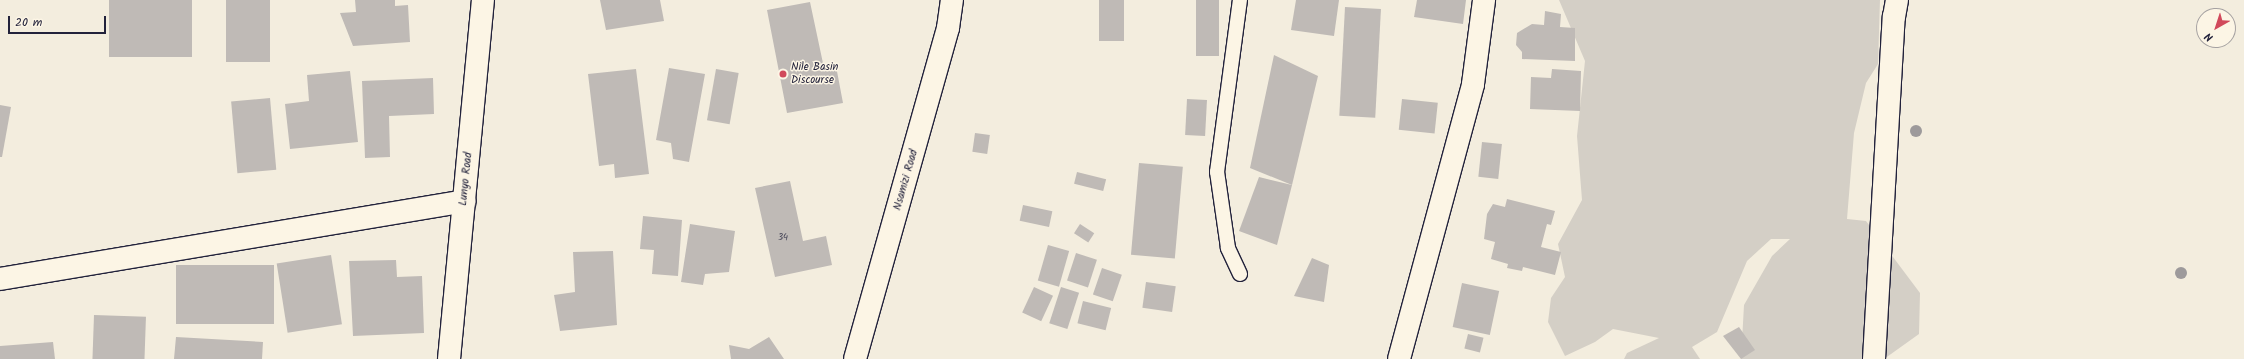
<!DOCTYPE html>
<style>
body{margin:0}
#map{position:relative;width:2244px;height:359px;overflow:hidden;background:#f3edde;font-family:Kalam,sans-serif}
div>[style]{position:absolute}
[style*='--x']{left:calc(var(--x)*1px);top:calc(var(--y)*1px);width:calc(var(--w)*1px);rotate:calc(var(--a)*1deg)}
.green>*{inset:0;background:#d4cfc6}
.building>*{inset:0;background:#bfbab6;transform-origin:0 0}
.roads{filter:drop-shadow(1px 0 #22223b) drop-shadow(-1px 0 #22223b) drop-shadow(0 1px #22223b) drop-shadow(0 -1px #22223b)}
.service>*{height:14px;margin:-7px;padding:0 7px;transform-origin:7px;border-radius:7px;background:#fcf5e5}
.minor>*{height:22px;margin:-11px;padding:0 11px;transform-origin:11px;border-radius:11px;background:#fcf5e5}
.tertiary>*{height:22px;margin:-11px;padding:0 11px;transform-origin:11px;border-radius:11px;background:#fcf5e5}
.trees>*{width:12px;height:12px;margin:-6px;border-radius:50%;background:#9d9a9b}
.dots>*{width:11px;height:11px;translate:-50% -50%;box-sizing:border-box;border:2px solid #fcf5e5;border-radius:50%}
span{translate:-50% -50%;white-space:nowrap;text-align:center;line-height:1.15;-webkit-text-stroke:3px #fcf5e5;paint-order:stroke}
.number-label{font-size:9px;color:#49485a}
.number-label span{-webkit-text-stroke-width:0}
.poi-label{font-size:11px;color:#22223b}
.left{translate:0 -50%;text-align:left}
.street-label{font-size:11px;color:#22223b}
.north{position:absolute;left:2196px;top:8px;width:40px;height:40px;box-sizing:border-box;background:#fcf5e5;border:1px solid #a5a1a1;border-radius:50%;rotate:219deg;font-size:11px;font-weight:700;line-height:16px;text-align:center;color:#22223b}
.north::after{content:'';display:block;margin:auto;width:14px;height:18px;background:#d1495b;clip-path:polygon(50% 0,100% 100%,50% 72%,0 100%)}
.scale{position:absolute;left:8px;top:16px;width:98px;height:18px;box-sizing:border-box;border:2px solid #22223b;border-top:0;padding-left:5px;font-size:12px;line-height:14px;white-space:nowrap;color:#22223b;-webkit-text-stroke:3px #fcf5e5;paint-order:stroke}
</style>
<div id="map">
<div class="green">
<div style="clip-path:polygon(1559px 0,1880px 0,1878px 64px,1866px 83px,1854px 133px,1847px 219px,1866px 221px,1920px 293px,1919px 334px,1884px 359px,1741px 359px,1744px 305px,1772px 256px,1790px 239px,1771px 239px,1747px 261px,1717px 332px,1692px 347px,1700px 359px,1624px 359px,1627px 353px,1659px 338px,1613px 329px,1595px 342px,1565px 356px,1548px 322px,1551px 298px,1565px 277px,1558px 244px,1582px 200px,1577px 136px,1585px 61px)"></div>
</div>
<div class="building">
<div style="left:109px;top:0;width:83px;height:57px"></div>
<div style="left:226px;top:0;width:44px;height:62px"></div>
<div style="clip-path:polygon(355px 0,395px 0,395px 6px,408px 5px,410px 42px,353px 46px,340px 13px,356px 12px)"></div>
<div style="clip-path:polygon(600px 0,660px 0,664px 21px,606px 30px)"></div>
<div style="left:1099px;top:0;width:25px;height:41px"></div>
<div style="left:1196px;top:0;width:23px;height:56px"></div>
<div style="clip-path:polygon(1296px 0,1339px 0,1334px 36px,1291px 30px)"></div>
<div style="clip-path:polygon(1417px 0,1466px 0,1463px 24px,1414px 17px)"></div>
<div style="clip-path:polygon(810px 2px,824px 68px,836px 66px,843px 103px,787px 113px,767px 10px)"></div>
<div style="left:1345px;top:7px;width:36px;height:109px;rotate:3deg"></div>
<div style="clip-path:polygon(1545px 11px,1561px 14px,1560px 27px,1575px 28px,1575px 61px,1522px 59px,1522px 52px,1516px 45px,1517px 33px,1532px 24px,1544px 25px)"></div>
<div style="clip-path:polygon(1274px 55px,1318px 76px,1292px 185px,1250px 168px)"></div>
<div style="clip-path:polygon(669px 68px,705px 74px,689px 162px,673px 159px,671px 143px,656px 140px)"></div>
<div style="clip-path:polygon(636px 69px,649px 174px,615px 178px,614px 164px,599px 166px,588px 74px)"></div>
<div style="left:716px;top:69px;width:23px;height:52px;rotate:10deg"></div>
<div style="clip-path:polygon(1552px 69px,1581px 71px,1580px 111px,1530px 109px,1531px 77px,1551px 78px)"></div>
<div style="clip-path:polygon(350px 71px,358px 142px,290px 149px,285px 104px,309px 101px,307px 75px)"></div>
<div style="clip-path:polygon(433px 78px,434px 114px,389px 116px,390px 157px,365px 158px,362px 81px)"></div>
<div style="left:270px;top:98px;width:72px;height:39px;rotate:85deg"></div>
<div style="left:1187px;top:99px;width:20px;height:36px;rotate:3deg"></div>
<div style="left:1402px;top:99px;width:36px;height:31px;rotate:6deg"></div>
<div style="clip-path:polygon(0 105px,11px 107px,2px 157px,0 157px)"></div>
<div style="left:975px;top:133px;width:15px;height:19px;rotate:8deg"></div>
<div style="left:1482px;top:142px;width:20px;height:35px;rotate:6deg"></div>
<div style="left:1139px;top:163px;width:44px;height:92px;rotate:5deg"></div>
<div style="left:1077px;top:172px;width:30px;height:12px;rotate:14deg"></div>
<div style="clip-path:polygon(1259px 177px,1292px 185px,1277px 245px,1239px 231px)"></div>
<div style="clip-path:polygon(790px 181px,803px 241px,826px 236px,832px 265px,775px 277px,755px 188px)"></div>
<div style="clip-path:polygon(1507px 199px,1555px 211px,1551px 225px,1547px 224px,1541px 247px,1561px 252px,1555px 275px,1523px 267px,1522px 271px,1507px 268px,1508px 264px,1491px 259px,1495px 242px,1484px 239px,1487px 214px,1493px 204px,1505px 207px)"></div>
<div style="left:1023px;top:205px;width:30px;height:16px;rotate:12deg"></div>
<div style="clip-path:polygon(643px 216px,682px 220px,678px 276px,652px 274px,654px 250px,640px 249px)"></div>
<div style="clip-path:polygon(690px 224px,735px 231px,729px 272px,705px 274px,703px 285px,681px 282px)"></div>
<div style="left:1080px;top:224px;width:17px;height:11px;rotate:33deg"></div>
<div style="left:1048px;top:245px;width:22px;height:37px;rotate:16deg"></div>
<div style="clip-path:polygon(613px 251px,617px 325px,560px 331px,554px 295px,575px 292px,573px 252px)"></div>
<div style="left:1076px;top:253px;width:22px;height:29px;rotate:18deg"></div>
<div style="left:331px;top:255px;width:70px;height:55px;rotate:81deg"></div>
<div style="clip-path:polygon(1312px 258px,1329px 265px,1324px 302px,1294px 296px)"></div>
<div style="clip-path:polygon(396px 260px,397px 277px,422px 276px,424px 333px,353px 336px,349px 261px)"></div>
<div style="left:274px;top:265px;width:59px;height:98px;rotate:90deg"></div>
<div style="left:1102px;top:268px;width:21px;height:28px;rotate:19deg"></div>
<div style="left:1146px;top:282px;width:30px;height:26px;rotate:8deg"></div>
<div style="left:1462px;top:283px;width:38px;height:45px;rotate:12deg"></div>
<div style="left:1034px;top:287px;width:21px;height:28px;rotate:25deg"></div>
<div style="left:1061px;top:287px;width:19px;height:38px;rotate:18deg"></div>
<div style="left:1083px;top:301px;width:29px;height:23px;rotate:14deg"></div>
<div style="left:94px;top:315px;width:52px;height:44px;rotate:2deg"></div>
<div style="clip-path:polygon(1739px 327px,1755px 350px,1741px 359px,1723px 336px)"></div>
<div style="left:1468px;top:334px;width:16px;height:15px;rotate:14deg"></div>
<div style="clip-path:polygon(176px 337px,263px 342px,262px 359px,174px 359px)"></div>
<div style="clip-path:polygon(769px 337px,784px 359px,731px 359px,729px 345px,749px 349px)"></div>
<div style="clip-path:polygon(53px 342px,55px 359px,0 359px,0 346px)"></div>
</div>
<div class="roads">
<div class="service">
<div style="--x:1240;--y:274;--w:29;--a:-115"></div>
<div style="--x:1228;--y:248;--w:77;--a:-98.2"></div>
<div style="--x:1217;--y:172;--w:174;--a:-82.4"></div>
</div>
<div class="minor">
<div style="--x:0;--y:279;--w:471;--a:-9.5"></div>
<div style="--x:449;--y:359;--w:361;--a:-84.6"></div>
<div style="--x:1399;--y:359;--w:285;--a:-74.9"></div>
<div style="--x:1473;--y:84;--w:85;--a:-82.5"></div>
<div style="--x:1874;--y:359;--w:343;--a:-86.7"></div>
<div style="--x:1894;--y:17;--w:17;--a:-80"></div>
</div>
<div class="tertiary">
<div style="--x:855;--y:359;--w:344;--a:-74.3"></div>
<div style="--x:948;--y:28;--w:28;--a:-82"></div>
</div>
</div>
<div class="trees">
<div style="left:1916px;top:131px"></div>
<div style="left:2181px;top:273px"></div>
</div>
<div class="dots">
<div style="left:783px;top:74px;background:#d1495b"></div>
</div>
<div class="number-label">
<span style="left:783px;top:238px">34</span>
</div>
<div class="poi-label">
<span class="left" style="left:791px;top:74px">Nile Basin<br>Discourse</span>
</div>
<div class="street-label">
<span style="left:466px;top:179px;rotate:-84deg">Lunyo Road</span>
<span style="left:906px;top:180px;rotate:-74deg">Nsamizi Road</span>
</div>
<div class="north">N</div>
<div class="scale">20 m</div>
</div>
